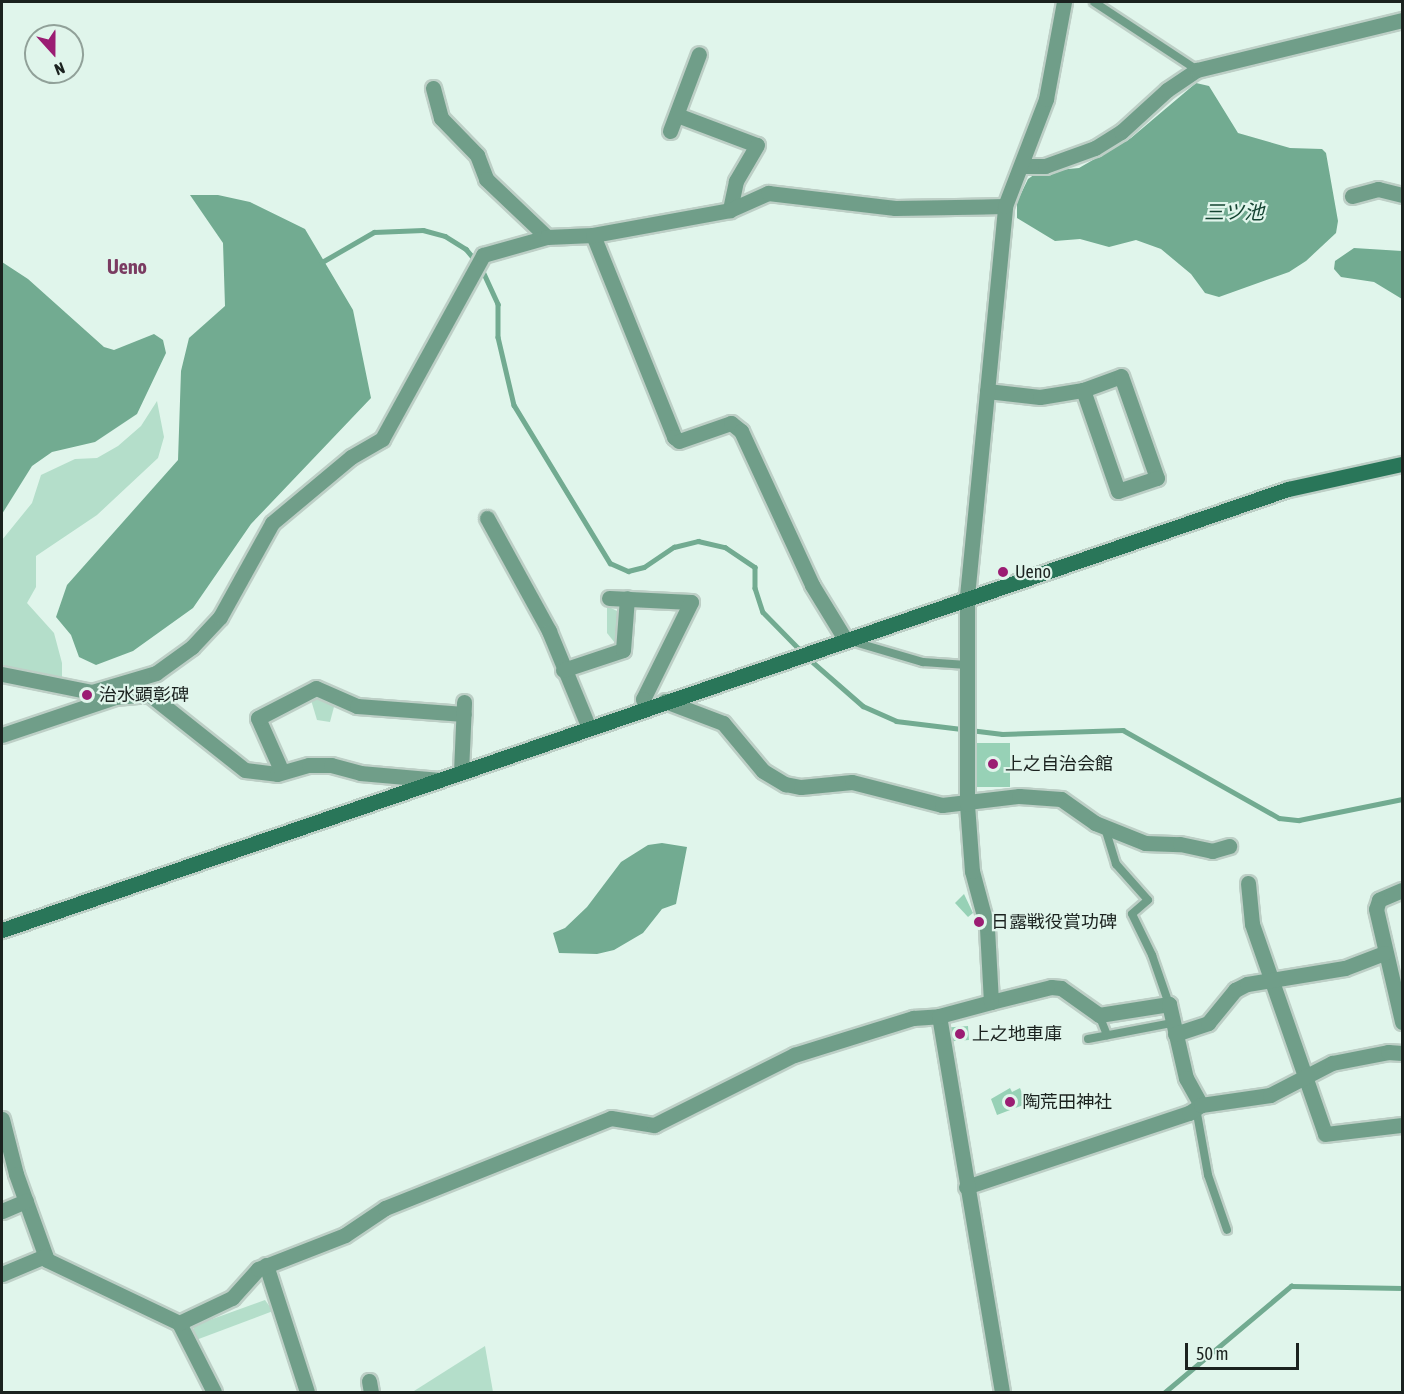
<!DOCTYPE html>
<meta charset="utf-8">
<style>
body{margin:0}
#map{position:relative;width:1404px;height:1394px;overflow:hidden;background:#e0f5eb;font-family:"Asap Condensed","Noto Sans JP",sans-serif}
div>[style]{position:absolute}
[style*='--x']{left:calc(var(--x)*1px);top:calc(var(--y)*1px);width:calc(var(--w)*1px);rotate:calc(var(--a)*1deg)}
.green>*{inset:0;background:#b4deca}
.water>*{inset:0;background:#72ab91}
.stream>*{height:4.5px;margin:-2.25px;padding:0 2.25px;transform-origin:2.25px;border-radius:2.25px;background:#72ab91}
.building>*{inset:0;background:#97d1b6;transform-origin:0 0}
.roads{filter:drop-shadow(2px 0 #bdcfc6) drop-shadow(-2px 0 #bdcfc6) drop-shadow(0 2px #bdcfc6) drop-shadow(0 -2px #bdcfc6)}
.lane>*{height:8px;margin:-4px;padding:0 4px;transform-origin:4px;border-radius:4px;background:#709e89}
.street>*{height:15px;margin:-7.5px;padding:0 7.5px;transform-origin:7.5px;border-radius:7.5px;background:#709e89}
.secondary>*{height:15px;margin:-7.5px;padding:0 7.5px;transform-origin:7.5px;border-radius:7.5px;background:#297659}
.dots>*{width:16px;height:16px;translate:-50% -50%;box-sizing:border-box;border:3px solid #e0f5eb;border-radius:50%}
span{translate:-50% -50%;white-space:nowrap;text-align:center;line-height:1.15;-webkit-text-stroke:4.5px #e0f5eb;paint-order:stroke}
.poi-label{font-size:18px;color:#1b221f}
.left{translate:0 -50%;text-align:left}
.water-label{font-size:20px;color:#154432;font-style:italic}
.neighbourhood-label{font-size:20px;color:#7a3b61;font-weight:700}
.frame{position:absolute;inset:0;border:3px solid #1b221f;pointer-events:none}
.north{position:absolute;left:24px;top:24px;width:60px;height:60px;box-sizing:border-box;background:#e0f5eb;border:2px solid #91a199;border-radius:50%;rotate:159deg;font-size:16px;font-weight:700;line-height:24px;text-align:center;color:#1b221f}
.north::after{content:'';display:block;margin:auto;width:21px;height:27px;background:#9b1d73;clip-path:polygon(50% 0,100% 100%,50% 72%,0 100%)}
.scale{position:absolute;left:1185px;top:1343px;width:114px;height:27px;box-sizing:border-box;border:3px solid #1b221f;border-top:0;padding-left:8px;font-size:18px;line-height:21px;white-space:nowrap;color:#1b221f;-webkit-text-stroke:4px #e0f5eb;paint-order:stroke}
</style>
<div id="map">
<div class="green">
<div style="clip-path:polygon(157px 401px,164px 437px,158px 458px,97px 515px,36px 556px,36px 587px,27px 603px,54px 633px,62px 663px,62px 679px,2px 668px,2px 540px,32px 503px,41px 475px,75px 459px,97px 458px,118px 446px,141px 426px)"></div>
<div style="clip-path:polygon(607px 606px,619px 612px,615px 643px,607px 633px)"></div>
<div style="clip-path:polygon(320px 697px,335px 703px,330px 722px,317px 720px,311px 700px)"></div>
<div style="clip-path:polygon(265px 1300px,273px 1311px,196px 1340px,193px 1326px)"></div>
<div style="clip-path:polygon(485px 1346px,493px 1392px,414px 1392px,414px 1391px)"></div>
</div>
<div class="water">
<div style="clip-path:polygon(1196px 83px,1209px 86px,1238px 133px,1290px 148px,1322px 149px,1326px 153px,1338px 221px,1336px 233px,1306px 261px,1289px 272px,1219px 297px,1205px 293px,1191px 274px,1161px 249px,1136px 240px,1109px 247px,1080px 239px,1055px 241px,1017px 218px,1017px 202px,1028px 179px,1038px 172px,1079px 168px,1131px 138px)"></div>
<div style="clip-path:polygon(190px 195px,218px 195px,250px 202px,305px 229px,353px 310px,371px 398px,251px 524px,193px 608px,133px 651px,96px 665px,79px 657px,71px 635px,56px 617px,67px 585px,178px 460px,181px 371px,189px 338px,225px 306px,223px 243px)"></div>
<div style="clip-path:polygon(1354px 248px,1402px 251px,1402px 299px,1374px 282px,1341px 277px,1334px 269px,1335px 261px)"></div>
<div style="clip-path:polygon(2px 262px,28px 279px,104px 347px,114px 350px,154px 334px,163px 340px,166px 353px,137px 414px,95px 442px,52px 452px,32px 466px,2px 514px)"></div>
<div style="clip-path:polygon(662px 843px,687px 847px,676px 904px,662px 909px,643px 933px,614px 950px,597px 954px,559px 953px,553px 933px,565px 928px,587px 907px,621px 862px,648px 845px)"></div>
</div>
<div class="stream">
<div style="--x:322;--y:262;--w:60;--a:-30"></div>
<div style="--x:374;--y:232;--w:49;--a:-2.3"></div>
<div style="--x:423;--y:230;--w:23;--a:15"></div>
<div style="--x:445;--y:236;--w:25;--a:32"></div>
<div style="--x:466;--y:249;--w:16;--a:50"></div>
<div style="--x:481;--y:267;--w:41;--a:65.3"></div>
<div style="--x:498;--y:304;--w:33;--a:90"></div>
<div style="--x:498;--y:337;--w:70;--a:76.8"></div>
<div style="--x:514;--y:405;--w:185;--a:58.7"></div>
<div style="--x:610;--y:563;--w:20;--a:24"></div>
<div style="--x:628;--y:571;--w:16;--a:-14"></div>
<div style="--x:644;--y:567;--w:36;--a:-34"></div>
<div style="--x:674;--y:547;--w:25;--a:-14"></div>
<div style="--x:698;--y:541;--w:28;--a:13"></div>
<div style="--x:725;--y:547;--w:36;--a:34"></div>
<div style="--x:755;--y:567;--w:21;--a:90"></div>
<div style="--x:755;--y:588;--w:25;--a:72"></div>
<div style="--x:763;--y:612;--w:56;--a:45.7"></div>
<div style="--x:808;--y:658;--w:73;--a:41.1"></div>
<div style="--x:863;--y:706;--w:36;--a:24"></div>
<div style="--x:896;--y:721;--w:107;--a:7"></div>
<div style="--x:1002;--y:734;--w:121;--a:-1.9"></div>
<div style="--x:1123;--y:730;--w:179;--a:29.4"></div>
<div style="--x:1279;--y:818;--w:20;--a:6"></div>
<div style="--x:1299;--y:820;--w:105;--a:-11.5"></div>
<div style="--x:1165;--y:1392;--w:165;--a:-40.1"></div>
<div style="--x:1291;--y:1286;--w:111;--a:1"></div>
</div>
<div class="building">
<div style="left:1010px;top:743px;width:44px;height:33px;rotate:90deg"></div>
<div style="clip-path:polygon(964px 894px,973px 913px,968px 917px,955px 903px)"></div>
<div style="left:968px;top:1026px;width:14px;height:17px;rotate:86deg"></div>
<div style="clip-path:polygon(1010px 1088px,1012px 1092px,1020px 1088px,1026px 1104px,997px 1115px,991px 1099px)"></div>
</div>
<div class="roads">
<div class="lane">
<div style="--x:1094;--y:2;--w:123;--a:33.4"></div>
<div style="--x:851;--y:641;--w:75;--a:16.3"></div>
<div style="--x:923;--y:662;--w:44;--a:3.9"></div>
<div style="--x:1105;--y:828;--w:38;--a:73"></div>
<div style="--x:1116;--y:864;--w:48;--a:48.4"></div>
<div style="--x:1148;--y:900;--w:21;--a:139"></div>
<div style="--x:1132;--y:914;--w:46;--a:64"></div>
<div style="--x:1152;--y:955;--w:52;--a:70.9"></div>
<div style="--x:1099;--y:1015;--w:22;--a:68"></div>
<div style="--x:1088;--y:1039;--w:86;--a:-10.8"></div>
<div style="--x:1196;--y:1108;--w:68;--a:79.8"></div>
<div style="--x:1208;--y:1175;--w:58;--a:70.9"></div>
</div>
<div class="street">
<div style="--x:433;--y:88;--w:31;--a:75"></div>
<div style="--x:441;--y:118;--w:52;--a:45.8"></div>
<div style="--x:477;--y:155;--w:26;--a:69"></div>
<div style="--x:486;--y:179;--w:84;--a:43.6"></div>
<div style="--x:677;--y:115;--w:85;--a:20.6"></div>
<div style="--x:757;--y:145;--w:42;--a:120.3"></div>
<div style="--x:736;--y:181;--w:30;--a:102"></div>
<div style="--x:670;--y:131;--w:82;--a:-69.4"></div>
<div style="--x:1023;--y:166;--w:22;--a:0"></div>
<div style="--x:1045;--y:166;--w:53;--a:-19.8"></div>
<div style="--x:1095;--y:148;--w:31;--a:-32"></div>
<div style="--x:1121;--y:132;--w:62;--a:-42.4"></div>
<div style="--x:1167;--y:90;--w:36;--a:-34"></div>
<div style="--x:1197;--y:70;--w:211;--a:-13.7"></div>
<div style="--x:1352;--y:196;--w:27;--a:-15"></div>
<div style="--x:1378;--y:189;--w:25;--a:14"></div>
<div style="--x:593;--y:235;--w:218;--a:68.1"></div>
<div style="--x:674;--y:437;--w:6;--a:39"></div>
<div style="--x:679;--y:441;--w:55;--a:-19.1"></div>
<div style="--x:731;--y:423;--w:13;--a:39"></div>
<div style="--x:741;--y:431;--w:170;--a:65.2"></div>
<div style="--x:812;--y:585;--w:63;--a:58.6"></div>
<div style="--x:987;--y:391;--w:53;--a:6.5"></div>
<div style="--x:1040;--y:397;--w:44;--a:-9.2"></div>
<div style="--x:1083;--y:390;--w:40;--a:-20.2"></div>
<div style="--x:1121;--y:376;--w:108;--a:70.6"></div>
<div style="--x:1157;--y:478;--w:41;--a:161.6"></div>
<div style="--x:1118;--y:491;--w:107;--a:-109.1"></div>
<div style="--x:487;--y:518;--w:129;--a:61.2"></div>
<div style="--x:549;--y:631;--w:105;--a:67.6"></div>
<div style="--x:609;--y:598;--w:82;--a:2.8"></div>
<div style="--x:691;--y:602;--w:108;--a:116.3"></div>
<div style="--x:643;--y:699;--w:9;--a:72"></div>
<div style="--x:563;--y:670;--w:63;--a:-18.4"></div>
<div style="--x:623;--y:650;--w:52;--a:-85.6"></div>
<div style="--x:2;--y:674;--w:92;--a:11.3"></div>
<div style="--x:92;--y:692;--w:10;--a:66"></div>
<div style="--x:92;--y:692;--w:67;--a:-16.5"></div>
<div style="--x:156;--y:673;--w:44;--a:-35.8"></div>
<div style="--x:192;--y:647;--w:41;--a:-47"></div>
<div style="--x:220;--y:617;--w:107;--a:-61"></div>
<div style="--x:272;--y:523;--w:103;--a:-39.9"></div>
<div style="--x:351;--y:457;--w:36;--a:-30"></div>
<div style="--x:382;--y:439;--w:210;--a:-61.2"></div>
<div style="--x:483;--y:255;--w:66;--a:-15.7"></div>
<div style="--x:547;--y:237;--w:46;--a:-2.5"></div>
<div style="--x:593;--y:235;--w:139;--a:-10.3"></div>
<div style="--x:730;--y:210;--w:42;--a:-24.1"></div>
<div style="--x:768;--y:193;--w:128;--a:6.7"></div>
<div style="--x:895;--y:208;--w:110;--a:-1"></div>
<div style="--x:665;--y:701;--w:62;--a:20.8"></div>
<div style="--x:723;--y:723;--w:62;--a:50.2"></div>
<div style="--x:763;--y:771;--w:26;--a:31"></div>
<div style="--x:785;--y:784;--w:16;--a:11"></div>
<div style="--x:801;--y:787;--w:51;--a:-5.6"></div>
<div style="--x:852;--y:782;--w:93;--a:14.3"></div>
<div style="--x:942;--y:805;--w:78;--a:-6.7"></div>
<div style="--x:1019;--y:796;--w:42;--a:4.1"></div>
<div style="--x:1061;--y:799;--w:42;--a:35.2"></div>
<div style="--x:1095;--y:823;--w:54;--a:21.8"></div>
<div style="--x:1145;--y:843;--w:35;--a:2"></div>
<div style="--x:1180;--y:844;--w:33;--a:12"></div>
<div style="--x:1212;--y:851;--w:18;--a:-16"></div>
<div style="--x:2;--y:735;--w:119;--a:-18.6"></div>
<div style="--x:115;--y:697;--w:34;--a:-5"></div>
<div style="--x:149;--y:694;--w:122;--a:38.4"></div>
<div style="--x:245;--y:770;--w:32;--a:7"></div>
<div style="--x:277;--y:774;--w:33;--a:-16"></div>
<div style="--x:309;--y:765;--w:22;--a:0"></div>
<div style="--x:331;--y:765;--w:30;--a:15"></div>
<div style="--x:360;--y:773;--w:80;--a:5"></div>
<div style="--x:282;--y:772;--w:59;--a:-114"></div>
<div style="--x:258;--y:718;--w:65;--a:-27.3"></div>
<div style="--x:316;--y:688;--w:45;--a:23.7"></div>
<div style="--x:357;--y:706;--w:107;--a:4.3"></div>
<div style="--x:461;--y:772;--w:70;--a:-87.5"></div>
<div style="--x:1248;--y:883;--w:41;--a:84.4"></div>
<div style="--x:1252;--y:924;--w:222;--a:70.8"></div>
<div style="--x:1325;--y:1134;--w:78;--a:-6.7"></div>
<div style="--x:1402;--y:890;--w:25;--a:157"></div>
<div style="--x:1379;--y:900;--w:9;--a:108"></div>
<div style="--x:1376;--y:909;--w:116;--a:77"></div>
<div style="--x:991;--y:1002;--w:62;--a:-14"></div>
<div style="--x:1051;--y:987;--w:10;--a:6"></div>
<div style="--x:1061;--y:988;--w:47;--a:35.4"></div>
<div style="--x:1099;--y:1015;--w:71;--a:-8.9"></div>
<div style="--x:1169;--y:1004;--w:76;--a:77.1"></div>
<div style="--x:1186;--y:1078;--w:31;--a:61"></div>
<div style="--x:1175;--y:1034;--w:35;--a:-18"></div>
<div style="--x:1208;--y:1023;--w:43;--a:-50.7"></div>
<div style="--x:1235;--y:990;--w:13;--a:-27"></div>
<div style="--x:1247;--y:984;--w:99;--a:-9.3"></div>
<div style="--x:1345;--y:968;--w:42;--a:-21"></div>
<div style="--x:2;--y:1119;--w:57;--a:75.7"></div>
<div style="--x:16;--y:1174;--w:91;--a:70.2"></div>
<div style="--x:47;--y:1260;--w:146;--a:25.5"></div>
<div style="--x:966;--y:1187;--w:235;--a:-18.4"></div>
<div style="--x:1189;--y:1113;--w:14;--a:-34"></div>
<div style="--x:1201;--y:1105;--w:70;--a:-8.2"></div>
<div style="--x:1270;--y:1095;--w:70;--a:-27.3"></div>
<div style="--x:1332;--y:1063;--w:57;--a:-11.1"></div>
<div style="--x:1388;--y:1052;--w:14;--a:4"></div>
<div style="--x:2;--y:1211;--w:26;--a:-23"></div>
<div style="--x:266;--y:1265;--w:133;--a:72.1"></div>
<div style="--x:2;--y:1274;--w:47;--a:-22.7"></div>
<div style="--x:369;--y:1381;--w:11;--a:80"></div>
<div style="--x:214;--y:1392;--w:77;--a:-116.9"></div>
<div style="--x:179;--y:1323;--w:59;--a:-25.3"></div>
<div style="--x:232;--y:1298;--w:39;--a:-48"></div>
<div style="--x:258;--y:1269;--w:93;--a:-21.3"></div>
<div style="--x:345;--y:1235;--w:48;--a:-34"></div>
<div style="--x:385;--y:1208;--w:243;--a:-21.7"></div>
<div style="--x:611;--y:1118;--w:44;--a:9.2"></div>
<div style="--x:654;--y:1125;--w:157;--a:-26.6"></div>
<div style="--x:794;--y:1055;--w:125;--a:-17.3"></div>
<div style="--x:913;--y:1018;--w:26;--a:-4"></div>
<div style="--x:1002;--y:1392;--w:381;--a:-99.5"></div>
<div style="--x:939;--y:1016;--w:54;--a:-15.1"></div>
<div style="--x:991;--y:1002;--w:75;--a:-93.1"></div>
<div style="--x:987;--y:927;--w:58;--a:-105"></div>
<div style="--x:972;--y:871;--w:67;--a:-94.3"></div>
<div style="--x:967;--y:804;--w:208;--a:-90"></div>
<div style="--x:967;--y:596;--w:392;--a:-84.4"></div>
<div style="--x:1005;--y:206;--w:115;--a:-69"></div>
<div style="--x:1046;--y:99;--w:99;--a:-79.5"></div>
</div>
<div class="secondary">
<div style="--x:2;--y:930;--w:1360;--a:-18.93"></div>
<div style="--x:1288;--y:489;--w:117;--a:-12.4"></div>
</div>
</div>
<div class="dots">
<div style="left:1003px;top:572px;background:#9b1d73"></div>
<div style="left:87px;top:695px;background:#9b1d73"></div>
<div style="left:993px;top:764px;background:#9b1d73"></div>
<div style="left:979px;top:922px;background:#9b1d73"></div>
<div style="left:960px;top:1034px;background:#9b1d73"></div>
<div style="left:1010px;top:1102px;background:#9b1d73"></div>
</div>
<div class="poi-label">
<span class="left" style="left:1015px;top:572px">Ueno</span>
<span class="left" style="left:99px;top:695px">治水顕彰碑</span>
<span class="left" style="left:1005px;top:764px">上之自治会館</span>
<span class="left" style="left:991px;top:922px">日露戦役賞功碑</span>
<span class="left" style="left:972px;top:1034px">上之地車庫</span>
<span class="left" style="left:1022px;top:1102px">陶荒田神社</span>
</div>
<div class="water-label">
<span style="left:1234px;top:211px">三ツ池</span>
</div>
<div class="neighbourhood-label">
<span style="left:127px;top:266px">Ueno</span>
</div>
<div class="frame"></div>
<div class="north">N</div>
<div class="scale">50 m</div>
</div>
